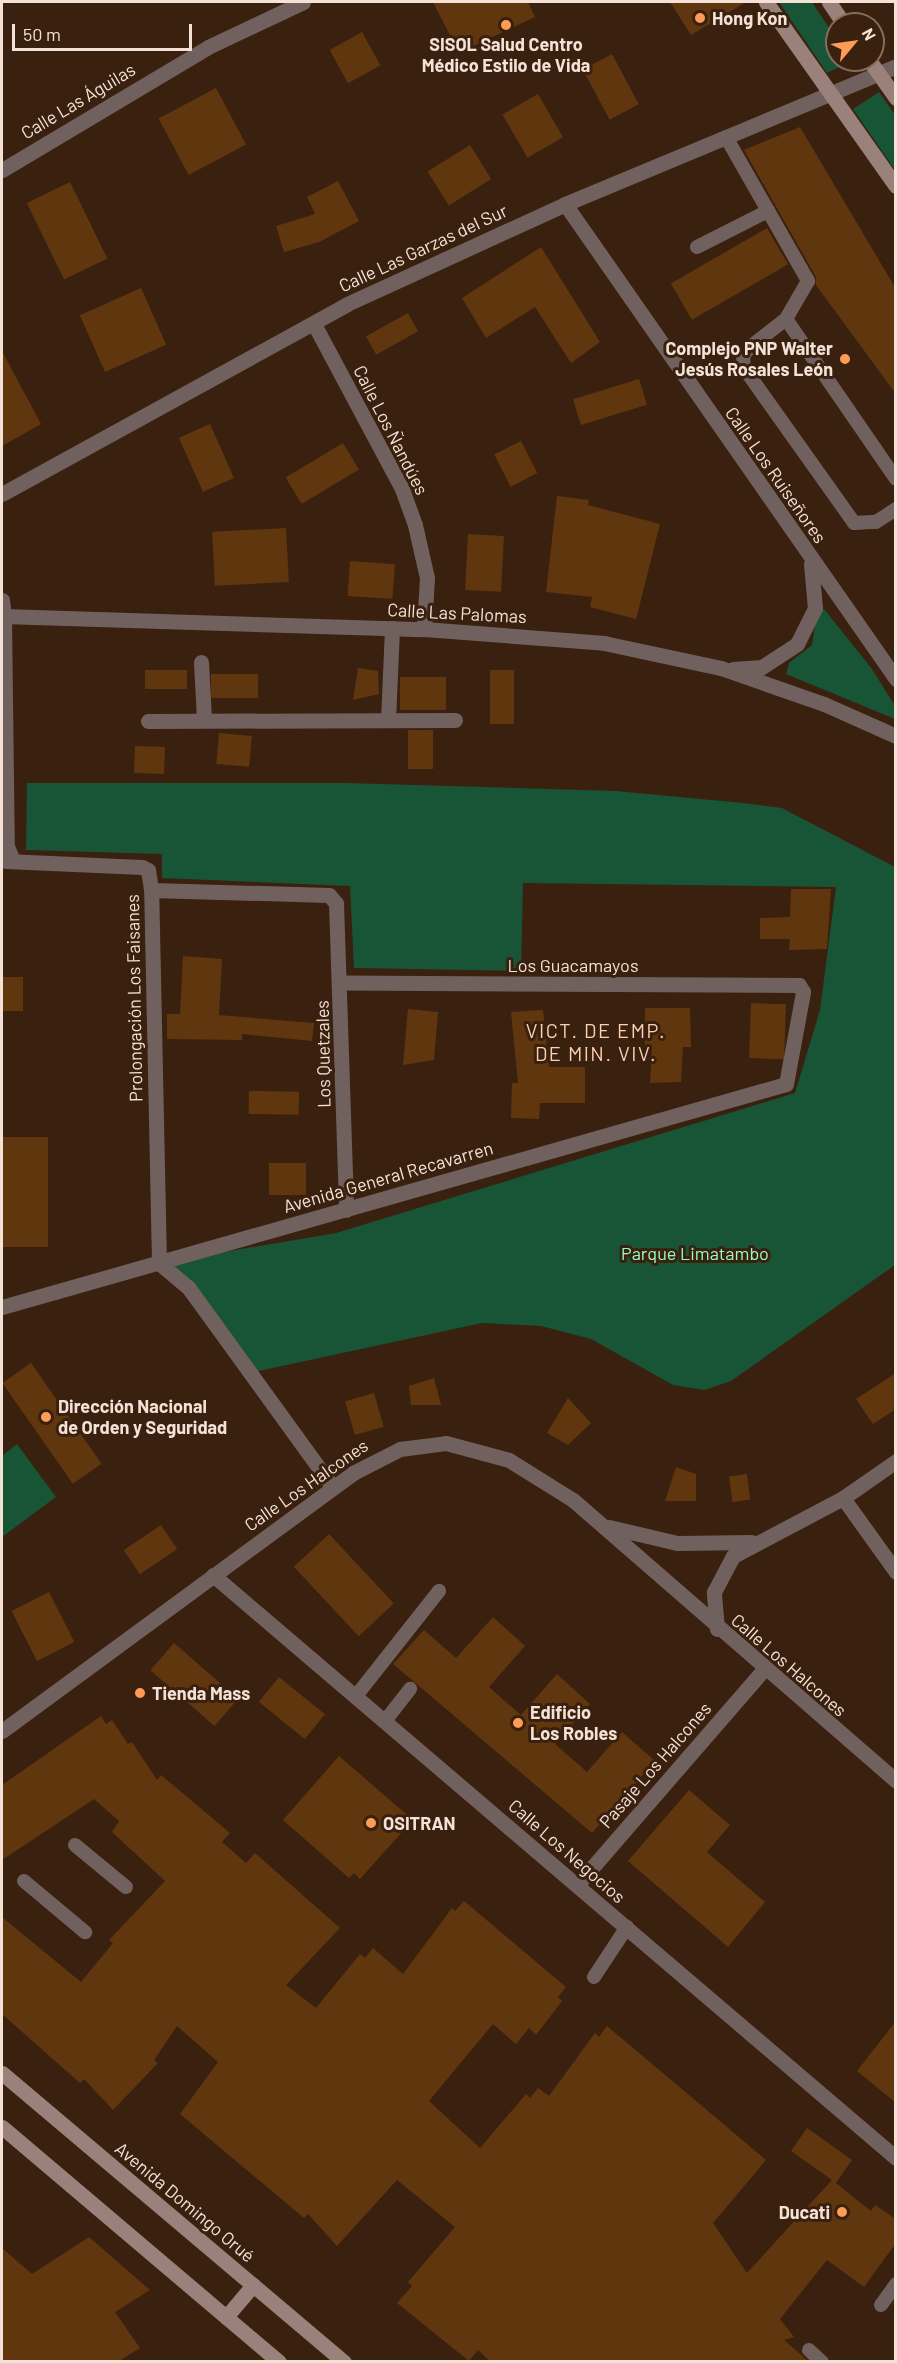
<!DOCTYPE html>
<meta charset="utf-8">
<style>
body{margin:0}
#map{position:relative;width:897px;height:2363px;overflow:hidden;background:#3a200e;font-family:Barlow,sans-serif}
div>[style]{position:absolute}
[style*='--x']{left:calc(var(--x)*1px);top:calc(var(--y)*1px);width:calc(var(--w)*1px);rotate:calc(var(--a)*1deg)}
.green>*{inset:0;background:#185436}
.building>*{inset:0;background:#60360f;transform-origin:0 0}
.service>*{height:14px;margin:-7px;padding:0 7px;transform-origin:7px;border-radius:7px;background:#71615e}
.pedestrian>*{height:15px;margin:-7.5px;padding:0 7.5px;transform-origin:7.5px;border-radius:7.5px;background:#71615e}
.minor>*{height:15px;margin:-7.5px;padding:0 7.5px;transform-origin:7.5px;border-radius:7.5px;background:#71615e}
.secondary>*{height:15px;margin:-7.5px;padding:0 7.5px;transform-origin:7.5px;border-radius:7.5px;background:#9b817c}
.dots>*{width:16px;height:16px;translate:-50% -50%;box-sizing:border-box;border:3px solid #3a200e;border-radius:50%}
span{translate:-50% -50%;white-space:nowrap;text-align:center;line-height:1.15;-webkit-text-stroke:6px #3a200e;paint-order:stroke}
.poi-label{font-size:18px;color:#f5e2d7;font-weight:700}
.left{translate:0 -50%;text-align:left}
.right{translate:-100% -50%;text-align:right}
.street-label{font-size:18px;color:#f5e2d7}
.park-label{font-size:18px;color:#96fdc2}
.neighbourhood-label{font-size:20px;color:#fcd1b6;letter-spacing:1.5px}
.frame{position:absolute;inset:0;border:3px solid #f5e2d7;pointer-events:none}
.north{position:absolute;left:825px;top:12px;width:60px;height:60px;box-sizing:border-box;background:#3a200e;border:2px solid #856e5e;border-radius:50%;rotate:61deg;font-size:16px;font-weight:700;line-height:24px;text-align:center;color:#f5e2d7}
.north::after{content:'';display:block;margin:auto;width:21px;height:27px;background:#fe9c57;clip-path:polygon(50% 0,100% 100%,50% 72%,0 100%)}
.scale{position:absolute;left:12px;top:24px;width:180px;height:27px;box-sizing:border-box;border:3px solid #f5e2d7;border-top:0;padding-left:8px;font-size:18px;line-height:21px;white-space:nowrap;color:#f5e2d7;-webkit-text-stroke:4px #3a200e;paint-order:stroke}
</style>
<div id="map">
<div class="green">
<div style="clip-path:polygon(779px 2px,812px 2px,837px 40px,837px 60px,851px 61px,827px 73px)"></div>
<div style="clip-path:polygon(879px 92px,895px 115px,895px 170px,853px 109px)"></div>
<div style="clip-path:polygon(824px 609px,872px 669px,895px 706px,895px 719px,786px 674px,789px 663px,812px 645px,817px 612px)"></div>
<div style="clip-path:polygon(27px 783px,346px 783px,616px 791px,743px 803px,782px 808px,895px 867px,895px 1265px,731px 1381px,704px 1390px,673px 1385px,591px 1339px,541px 1326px,482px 1323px,249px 1373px,159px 1263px,336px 1233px,795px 1093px,820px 1010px,836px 887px,523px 883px,521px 971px,354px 968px,350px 886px,162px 878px,162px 854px,26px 850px)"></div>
<div style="clip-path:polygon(17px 1444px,56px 1497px,2px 1537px,2px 1456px)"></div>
</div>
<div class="building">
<div style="clip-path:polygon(433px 2px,528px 2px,535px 17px,459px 53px)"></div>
<div style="clip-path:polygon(670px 2px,746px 2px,691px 35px)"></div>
<div style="left:362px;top:32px;width:38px;height:37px;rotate:61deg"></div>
<div style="left:612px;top:54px;width:57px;height:33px;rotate:62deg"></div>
<div style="left:216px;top:88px;width:64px;height:65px;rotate:62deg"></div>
<div style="left:538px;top:94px;width:50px;height:41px;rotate:60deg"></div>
<div style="clip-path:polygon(800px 127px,896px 289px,896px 394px,816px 285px,816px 277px,744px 150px)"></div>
<div style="left:470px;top:145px;width:40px;height:50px;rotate:58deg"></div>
<div style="clip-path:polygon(338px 181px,359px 221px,319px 242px,284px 252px,276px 226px,315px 214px,307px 197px)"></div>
<div style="left:70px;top:182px;width:85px;height:48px;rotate:64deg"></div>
<div style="left:767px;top:228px;width:42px;height:111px;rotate:60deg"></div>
<div style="clip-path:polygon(541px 247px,600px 342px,571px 363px,535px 307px,486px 338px,462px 298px)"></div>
<div style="left:141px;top:288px;width:62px;height:67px;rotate:66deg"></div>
<div style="left:408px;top:313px;width:21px;height:48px;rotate:61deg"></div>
<div style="clip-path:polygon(2px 351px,41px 424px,2px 446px)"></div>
<div style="left:639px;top:379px;width:27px;height:69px;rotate:73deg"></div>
<div style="left:210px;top:424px;width:59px;height:34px;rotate:66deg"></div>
<div style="left:521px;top:441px;width:36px;height:30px;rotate:63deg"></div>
<div style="left:343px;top:443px;width:31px;height:67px;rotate:59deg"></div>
<div style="clip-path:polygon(557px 496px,589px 500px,588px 505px,660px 524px,636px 619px,590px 607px,592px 597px,546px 592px)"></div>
<div style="left:286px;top:528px;width:54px;height:74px;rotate:87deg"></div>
<div style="left:468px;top:534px;width:36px;height:56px;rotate:3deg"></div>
<div style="left:350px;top:561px;width:45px;height:35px;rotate:4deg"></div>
<div style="clip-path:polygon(358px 668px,378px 671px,379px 694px,353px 700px)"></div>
<div style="left:145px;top:670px;width:42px;height:19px"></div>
<div style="left:490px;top:670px;width:24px;height:54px"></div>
<div style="left:211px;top:674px;width:47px;height:24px"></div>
<div style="left:400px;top:677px;width:46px;height:33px"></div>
<div style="left:408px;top:730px;width:25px;height:39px"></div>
<div style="left:219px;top:733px;width:33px;height:31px;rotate:5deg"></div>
<div style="left:135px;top:746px;width:30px;height:27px;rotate:2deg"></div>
<div style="clip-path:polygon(791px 889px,831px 889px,827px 949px,789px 950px,790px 939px,760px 939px,760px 918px,790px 917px)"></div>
<div style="clip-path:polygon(183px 956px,222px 959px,219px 1015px,314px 1023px,312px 1041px,242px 1034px,242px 1040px,167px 1039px,167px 1014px,180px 1014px)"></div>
<div style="left:2px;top:977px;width:21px;height:34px"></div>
<div style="left:751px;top:1003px;width:35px;height:55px;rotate:2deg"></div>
<div style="clip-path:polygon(645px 1008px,690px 1008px,691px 1047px,683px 1047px,681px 1082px,650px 1083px,652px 1047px,645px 1047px)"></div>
<div style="clip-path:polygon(408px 1009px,438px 1012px,434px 1060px,403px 1065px)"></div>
<div style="clip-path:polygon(543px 1010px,549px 1067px,585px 1067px,585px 1103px,540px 1103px,539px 1119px,511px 1118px,512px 1083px,518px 1083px,511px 1012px)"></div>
<div style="left:249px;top:1091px;width:50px;height:23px;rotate:1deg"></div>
<div style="left:2px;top:1137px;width:46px;height:110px"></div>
<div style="left:269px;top:1163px;width:37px;height:32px"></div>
<div style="left:31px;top:1363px;width:123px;height:35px;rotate:55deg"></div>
<div style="clip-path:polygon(896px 1373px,896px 1409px,873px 1424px,856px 1399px)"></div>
<div style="clip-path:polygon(434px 1378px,441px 1405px,411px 1405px,409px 1386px)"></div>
<div style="left:374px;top:1393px;width:35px;height:30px;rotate:74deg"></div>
<div style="clip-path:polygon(568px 1398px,591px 1423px,568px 1445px,547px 1433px)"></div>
<div style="clip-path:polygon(676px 1467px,696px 1474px,696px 1501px,665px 1501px)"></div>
<div style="left:747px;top:1474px;width:26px;height:18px;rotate:83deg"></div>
<div style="left:161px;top:1525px;width:29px;height:45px;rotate:56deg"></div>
<div style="left:329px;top:1534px;width:95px;height:48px;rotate:47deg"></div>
<div style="left:49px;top:1592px;width:56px;height:42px;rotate:63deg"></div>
<div style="clip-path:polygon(493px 1617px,525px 1646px,489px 1687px,521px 1715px,557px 1674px,590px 1704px,555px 1744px,587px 1772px,622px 1732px,655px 1761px,592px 1833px,393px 1664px,424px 1630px,456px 1658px)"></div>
<div style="left:174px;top:1643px;width:85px;height:36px;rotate:41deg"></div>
<div style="left:279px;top:1677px;width:59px;height:32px;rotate:39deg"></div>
<div style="clip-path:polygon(101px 1716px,106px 1724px,112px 1720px,128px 1744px,132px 1742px,157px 1780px,161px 1775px,230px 1833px,222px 1842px,246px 1863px,255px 1853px,340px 1928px,286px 1985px,316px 2008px,360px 1954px,365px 1958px,373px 1948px,403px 1974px,452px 1908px,455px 1911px,464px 1901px,566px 1987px,558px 1997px,562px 2001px,536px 2035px,529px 2028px,516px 2044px,493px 2024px,429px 2101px,480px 2148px,526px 2094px,530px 2098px,538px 2088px,549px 2096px,595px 2033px,599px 2037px,607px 2026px,766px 2160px,713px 2223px,747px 2273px,832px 2180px,791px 2151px,807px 2128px,852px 2160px,836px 2183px,871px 2211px,875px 2205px,896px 2219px,896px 2243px,864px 2287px,827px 2260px,780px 2319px,794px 2337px,784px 2340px,808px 2361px,490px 2361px,478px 2350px,469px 2361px,397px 2303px,412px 2286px,408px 2282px,455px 2227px,397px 2180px,337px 2246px,308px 2214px,304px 2218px,180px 2114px,218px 2062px,177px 2026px,154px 2060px,158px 2063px,113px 2110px,84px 2079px,80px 2083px,2px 2014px,2px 1917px,81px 1982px,113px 1943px,109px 1940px,165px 1881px,112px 1832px,119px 1821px,94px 1799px,2px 1860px,2px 1785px)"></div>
<div style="clip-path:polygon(339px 1756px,413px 1820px,360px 1879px,354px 1873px,349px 1878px,283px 1820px)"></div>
<div style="clip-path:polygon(689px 1790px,730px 1825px,707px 1852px,765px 1902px,728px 1947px,628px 1861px)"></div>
<div style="clip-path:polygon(896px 2021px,896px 2103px,857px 2071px)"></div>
<div style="clip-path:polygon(89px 2237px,150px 2290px,115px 2312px,140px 2348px,119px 2361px,2px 2361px,2px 2248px,32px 2274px)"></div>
</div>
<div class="service">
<div style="--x:726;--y:137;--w:166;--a:60.3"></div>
<div style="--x:808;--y:281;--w:44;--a:120.1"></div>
<div style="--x:786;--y:319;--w:46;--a:142.1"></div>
<div style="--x:750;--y:347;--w:11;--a:128"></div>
<div style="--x:743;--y:356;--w:12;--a:85"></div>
<div style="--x:744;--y:368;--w:190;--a:54.6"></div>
<div style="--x:854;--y:523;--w:22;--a:-3"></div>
<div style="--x:876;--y:522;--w:24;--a:-33"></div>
<div style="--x:697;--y:247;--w:80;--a:-26.9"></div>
<div style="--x:786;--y:319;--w:194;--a:55.5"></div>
<div style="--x:356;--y:1696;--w:134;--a:-51.7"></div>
<div style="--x:385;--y:1721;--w:41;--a:-52"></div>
<div style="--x:75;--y:1845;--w:66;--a:39.5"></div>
<div style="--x:24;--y:1881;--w:80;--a:39.9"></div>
<div style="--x:594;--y:1977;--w:60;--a:-56.6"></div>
<div style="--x:881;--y:2305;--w:26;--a:-54"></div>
<div style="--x:809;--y:2350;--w:18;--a:43"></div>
</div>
<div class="pedestrian">
<div style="--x:4;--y:616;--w:230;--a:89.3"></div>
<div style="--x:7;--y:846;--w:16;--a:68"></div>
<div style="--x:5;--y:861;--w:137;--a:2.5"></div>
<div style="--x:142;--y:867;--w:7;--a:27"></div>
<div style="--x:148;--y:870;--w:20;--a:81"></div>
<div style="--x:159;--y:1263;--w:38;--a:40"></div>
<div style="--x:188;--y:1287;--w:247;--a:54.1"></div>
<div style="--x:577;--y:1885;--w:284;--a:-49.1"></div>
</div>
<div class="minor">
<div style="--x:2;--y:170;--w:240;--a:-30.8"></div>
<div style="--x:208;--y:47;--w:105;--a:-25.3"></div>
<div style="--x:565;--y:204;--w:579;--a:55.13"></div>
<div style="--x:314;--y:324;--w:187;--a:61.9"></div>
<div style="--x:402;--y:489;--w:38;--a:70"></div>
<div style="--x:415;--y:525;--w:54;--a:77.2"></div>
<div style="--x:427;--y:578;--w:51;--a:93.4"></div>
<div style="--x:2;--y:494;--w:394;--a:-28.8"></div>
<div style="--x:347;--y:304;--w:240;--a:-24.6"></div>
<div style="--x:565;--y:204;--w:359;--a:-22.6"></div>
<div style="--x:2;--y:600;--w:16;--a:83"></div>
<div style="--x:2;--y:616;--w:422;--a:1.8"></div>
<div style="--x:424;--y:629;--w:181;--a:4.4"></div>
<div style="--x:604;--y:643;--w:120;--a:12.1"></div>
<div style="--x:721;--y:668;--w:109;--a:19.3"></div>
<div style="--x:824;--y:704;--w:79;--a:24"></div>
<div style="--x:201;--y:662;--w:58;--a:87"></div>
<div style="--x:733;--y:669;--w:29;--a:-4"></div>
<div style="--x:762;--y:667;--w:42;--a:-33.3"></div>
<div style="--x:797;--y:644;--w:40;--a:-63.4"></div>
<div style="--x:815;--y:608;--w:44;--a:-95.2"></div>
<div style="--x:388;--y:720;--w:92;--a:-87.5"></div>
<div style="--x:148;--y:721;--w:307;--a:-0.2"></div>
<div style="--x:159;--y:1263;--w:373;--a:-91.2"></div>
<div style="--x:151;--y:890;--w:178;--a:1.6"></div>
<div style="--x:329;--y:895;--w:11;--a:49"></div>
<div style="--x:336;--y:903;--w:307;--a:88.1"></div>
<div style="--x:2;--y:1307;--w:815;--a:-15.88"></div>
<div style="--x:786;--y:1084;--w:94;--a:-79.5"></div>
<div style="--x:803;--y:992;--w:8;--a:-120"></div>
<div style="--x:799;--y:985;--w:458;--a:-179.7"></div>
<div style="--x:843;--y:1498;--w:91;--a:54.4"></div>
<div style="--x:609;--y:1527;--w:70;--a:13.2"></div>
<div style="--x:677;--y:1543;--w:74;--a:-0.8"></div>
<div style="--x:213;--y:1575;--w:898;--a:40.48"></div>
<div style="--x:717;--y:1629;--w:37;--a:-95"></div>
<div style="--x:714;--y:1592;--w:41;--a:-62.2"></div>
<div style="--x:733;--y:1556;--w:124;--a:-27.8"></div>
<div style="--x:843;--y:1498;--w:65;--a:-34.9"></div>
<div style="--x:2;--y:1731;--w:436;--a:-36.3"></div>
<div style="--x:353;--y:1473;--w:53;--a:-27.1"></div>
<div style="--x:400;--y:1449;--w:46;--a:-7.4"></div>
<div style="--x:446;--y:1443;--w:65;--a:15.1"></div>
<div style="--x:509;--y:1460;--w:75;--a:32"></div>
<div style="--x:573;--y:1500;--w:428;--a:41"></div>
</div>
<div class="secondary">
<div style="--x:766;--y:2;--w:225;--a:54.8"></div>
<div style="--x:829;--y:2;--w:27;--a:56"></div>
<div style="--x:869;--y:60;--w:47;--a:54.6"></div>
<div style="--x:2;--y:2073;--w:448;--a:40.2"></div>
<div style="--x:2;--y:2127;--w:363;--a:40.3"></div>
<div style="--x:226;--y:2317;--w:42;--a:-49.8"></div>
</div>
<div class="dots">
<div style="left:700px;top:18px;background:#fe9c57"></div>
<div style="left:506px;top:25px;background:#fe9c57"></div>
<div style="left:845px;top:359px;background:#fe9c57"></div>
<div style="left:46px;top:1417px;background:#fe9c57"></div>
<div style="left:140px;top:1693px;background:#fe9c57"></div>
<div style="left:518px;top:1723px;background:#fe9c57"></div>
<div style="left:371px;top:1823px;background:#fe9c57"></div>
<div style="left:842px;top:2212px;background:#fe9c57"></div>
</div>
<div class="poi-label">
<span class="left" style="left:712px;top:18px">Hong Kon</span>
<span style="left:506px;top:55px">SISOL Salud Centro<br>Médico Estilo de Vida</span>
<span class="right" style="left:833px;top:359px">Complejo PNP Walter<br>Jesús Rosales León</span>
<span class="left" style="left:58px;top:1417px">Dirección Nacional<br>de Orden y Seguridad</span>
<span class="left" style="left:152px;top:1693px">Tienda Mass</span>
<span class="left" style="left:530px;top:1723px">Edificio<br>Los Robles</span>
<span class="left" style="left:383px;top:1823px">OSITRAN</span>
<span class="right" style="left:830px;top:2212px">Ducati</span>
</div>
<div class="street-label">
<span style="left:78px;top:101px;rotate:-31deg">Calle Las Águilas</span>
<span style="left:423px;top:248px;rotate:-25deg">Calle Las Garzas del Sur</span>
<span style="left:391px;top:430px;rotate:63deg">Calle Los Ñandúes</span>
<span style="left:776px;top:475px;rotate:55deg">Calle Los Ruiseñores</span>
<span style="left:457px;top:613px;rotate:3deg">Calle Las Palomas</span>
<span style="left:573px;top:965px">Los Guacamayos</span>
<span style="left:134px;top:998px;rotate:-91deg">Prolongación Los Faisanes</span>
<span style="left:323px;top:1054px;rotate:-91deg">Los Quetzales</span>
<span style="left:388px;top:1177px;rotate:-16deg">Avenida General Recavarren</span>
<span style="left:306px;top:1485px;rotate:-35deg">Calle Los Halcones</span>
<span style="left:789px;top:1665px;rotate:41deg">Calle Los Halcones</span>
<span style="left:655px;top:1765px;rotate:-49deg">Pasaje Los Halcones</span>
<span style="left:567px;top:1851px;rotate:41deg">Calle Los Negocios</span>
<span style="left:185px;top:2202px;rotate:40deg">Avenida Domingo Orué</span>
</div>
<div class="park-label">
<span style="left:695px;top:1253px">Parque Limatambo</span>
</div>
<div class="neighbourhood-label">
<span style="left:596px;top:1042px">VICT. DE EMP.<br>DE MIN. VIV.</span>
</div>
<div class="frame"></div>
<div class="north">N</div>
<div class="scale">50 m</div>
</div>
